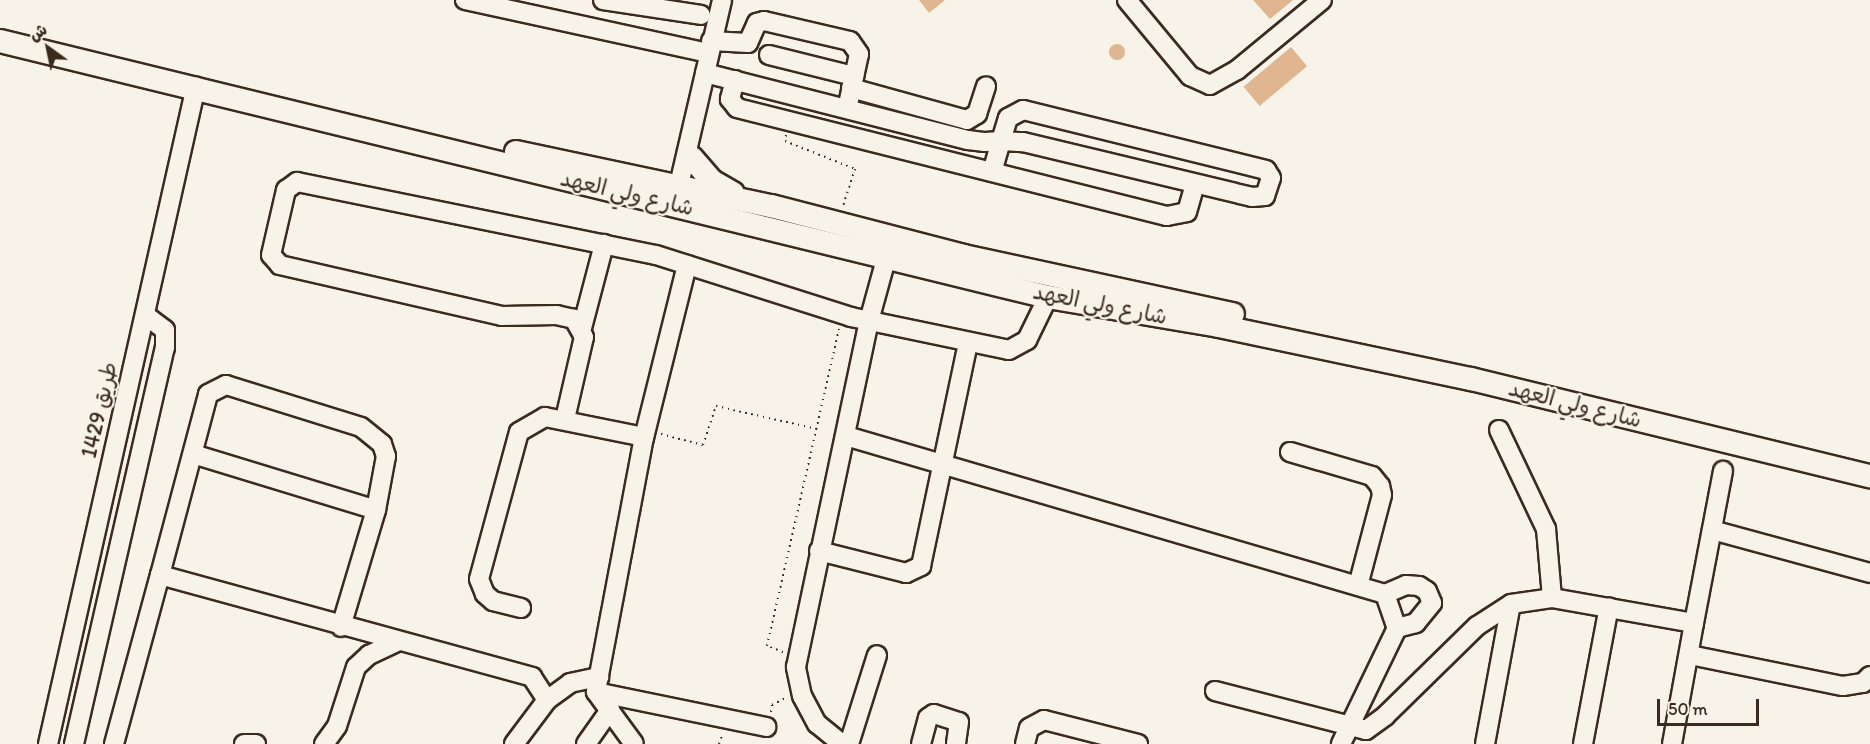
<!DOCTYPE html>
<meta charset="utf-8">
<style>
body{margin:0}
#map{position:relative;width:1870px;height:744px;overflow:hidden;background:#f7f3e8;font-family:Itim,"Playpen Sans Arabic",sans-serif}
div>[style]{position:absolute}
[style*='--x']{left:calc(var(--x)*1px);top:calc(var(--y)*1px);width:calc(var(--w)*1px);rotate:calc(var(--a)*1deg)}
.building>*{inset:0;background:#dfb690;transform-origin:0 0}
.round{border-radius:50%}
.path>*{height:2px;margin-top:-1px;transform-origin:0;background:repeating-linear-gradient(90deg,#3b2a1e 0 1.5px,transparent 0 6px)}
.roads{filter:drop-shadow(2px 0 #3b2a1e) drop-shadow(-2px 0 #3b2a1e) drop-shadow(0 2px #3b2a1e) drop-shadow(0 -2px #3b2a1e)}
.minor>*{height:18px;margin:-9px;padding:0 9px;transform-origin:9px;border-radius:9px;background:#f7f3e8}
.major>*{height:22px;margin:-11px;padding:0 11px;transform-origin:11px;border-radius:11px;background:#f7f3e8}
span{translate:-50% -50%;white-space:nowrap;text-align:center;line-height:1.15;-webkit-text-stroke:4.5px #f7f3e8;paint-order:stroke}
.street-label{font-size:22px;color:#3b2a1e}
.north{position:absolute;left:18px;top:18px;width:60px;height:60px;-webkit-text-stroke:4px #f7f3e8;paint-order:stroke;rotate:327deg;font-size:16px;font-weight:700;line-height:24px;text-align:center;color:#3b2a1e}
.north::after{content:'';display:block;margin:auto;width:21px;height:27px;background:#3b2a1e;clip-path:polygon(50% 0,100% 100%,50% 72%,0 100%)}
.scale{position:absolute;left:1657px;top:699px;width:102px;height:27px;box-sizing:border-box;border:3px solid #3b2a1e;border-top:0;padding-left:8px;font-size:18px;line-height:21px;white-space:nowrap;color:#3b2a1e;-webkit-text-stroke:4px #f7f3e8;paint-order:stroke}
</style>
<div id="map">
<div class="building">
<div style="clip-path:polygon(919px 0,945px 0,929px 13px)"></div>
<div style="clip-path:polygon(1253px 0,1293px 0,1270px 19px)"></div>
<div class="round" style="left:1109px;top:44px;width:16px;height:16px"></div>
<div style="left:1291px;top:47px;width:25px;height:62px;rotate:50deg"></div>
</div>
<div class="path">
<div style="--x:786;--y:135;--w:6;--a:99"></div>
<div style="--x:785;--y:141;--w:75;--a:21.8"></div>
<div style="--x:855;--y:169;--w:39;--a:108"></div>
<div style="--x:661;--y:434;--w:43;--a:14.7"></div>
<div style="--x:703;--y:445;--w:41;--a:-71.6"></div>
<div style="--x:716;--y:406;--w:104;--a:12.8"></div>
<div style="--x:783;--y:652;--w:17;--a:-159"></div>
<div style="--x:767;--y:646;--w:325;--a:-77.2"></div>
<div style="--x:771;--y:712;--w:7;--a:-82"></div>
<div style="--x:772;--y:705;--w:17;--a:-28"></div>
<div style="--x:719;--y:744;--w:9;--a:-72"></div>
</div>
<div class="roads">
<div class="minor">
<div style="--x:465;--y:0;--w:249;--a:12.3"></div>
<div style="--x:603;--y:0;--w:99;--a:8.7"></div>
<div style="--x:1127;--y:0;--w:99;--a:50.3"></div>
<div style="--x:1190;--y:76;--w:22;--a:24"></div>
<div style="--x:1210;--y:85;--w:31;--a:-29"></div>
<div style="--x:1237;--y:70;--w:110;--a:-39.5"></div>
<div style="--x:711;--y:41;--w:37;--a:3"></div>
<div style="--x:748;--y:43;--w:22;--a:-66"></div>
<div style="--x:757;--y:23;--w:7;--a:-16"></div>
<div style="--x:764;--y:21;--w:88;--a:13.1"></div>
<div style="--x:850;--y:41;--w:16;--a:55"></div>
<div style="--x:859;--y:54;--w:56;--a:102.3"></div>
<div style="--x:769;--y:55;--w:88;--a:13.9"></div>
<div style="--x:705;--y:73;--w:271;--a:14.3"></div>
<div style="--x:968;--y:140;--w:17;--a:7"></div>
<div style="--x:985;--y:142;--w:16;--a:-4"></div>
<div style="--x:1001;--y:141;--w:22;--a:3"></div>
<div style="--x:1023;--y:142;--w:236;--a:13.5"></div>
<div style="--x:1252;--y:197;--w:13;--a:-4"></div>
<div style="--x:1265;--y:196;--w:19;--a:-72"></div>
<div style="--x:1271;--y:178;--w:9;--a:-122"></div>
<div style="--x:1266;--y:170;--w:250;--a:-166.1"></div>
<div style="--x:1023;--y:110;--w:17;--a:152"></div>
<div style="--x:1008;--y:118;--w:24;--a:107"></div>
<div style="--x:1001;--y:141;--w:32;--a:106"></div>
<div style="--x:735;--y:80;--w:20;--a:105"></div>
<div style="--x:730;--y:99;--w:11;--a:52"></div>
<div style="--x:737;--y:108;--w:443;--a:14.1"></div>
<div style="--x:1167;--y:216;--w:20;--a:-11"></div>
<div style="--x:1187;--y:212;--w:29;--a:-74"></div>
<div style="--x:851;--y:88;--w:120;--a:15.4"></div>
<div style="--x:967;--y:120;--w:12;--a:-31"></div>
<div style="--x:977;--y:114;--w:29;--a:-72"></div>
<div style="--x:676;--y:198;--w:203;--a:-76.9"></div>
<div style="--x:687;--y:265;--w:177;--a:104"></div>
<div style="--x:644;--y:437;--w:259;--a:100.7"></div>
<div style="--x:596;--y:692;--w:174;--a:11.6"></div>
<div style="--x:582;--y:328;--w:87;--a:-75.3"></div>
<div style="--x:565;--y:419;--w:84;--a:-77"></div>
<div style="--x:584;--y:337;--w:21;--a:-119"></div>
<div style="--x:574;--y:319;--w:17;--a:-167"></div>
<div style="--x:557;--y:315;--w:55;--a:179"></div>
<div style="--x:502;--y:316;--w:228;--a:-167.1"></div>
<div style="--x:280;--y:265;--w:13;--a:-132"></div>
<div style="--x:271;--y:255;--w:67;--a:-77"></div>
<div style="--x:286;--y:190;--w:14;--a:-36"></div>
<div style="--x:297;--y:182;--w:366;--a:11.5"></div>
<div style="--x:656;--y:255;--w:205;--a:17.6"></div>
<div style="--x:851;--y:317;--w:161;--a:11.8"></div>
<div style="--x:1009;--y:350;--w:21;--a:-29"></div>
<div style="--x:1027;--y:340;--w:48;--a:-64"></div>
<div style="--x:1499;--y:430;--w:110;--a:64.6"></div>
<div style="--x:1546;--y:529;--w:69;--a:85"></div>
<div style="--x:846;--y:436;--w:562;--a:16.34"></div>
<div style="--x:1385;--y:594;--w:23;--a:-23"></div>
<div style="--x:1406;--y:585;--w:13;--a:4"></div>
<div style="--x:1419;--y:586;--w:9;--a:32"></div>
<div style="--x:1427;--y:591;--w:13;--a:67"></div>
<div style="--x:1432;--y:603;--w:26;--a:129"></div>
<div style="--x:1416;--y:623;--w:20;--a:165"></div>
<div style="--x:1397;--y:628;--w:129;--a:115.8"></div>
<div style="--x:1290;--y:452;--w:85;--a:16.3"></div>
<div style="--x:1372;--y:476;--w:13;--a:51"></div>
<div style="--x:1380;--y:486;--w:9;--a:77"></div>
<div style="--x:1382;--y:495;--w:94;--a:104.8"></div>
<div style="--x:193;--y:454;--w:191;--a:17"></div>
<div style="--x:1712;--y:530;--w:164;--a:15.2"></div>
<div style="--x:819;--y:551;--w:90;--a:14.2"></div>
<div style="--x:906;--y:573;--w:17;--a:-25"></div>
<div style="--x:921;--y:566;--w:228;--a:-78.1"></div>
<div style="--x:160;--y:575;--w:187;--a:-75.1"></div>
<div style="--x:208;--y:394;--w:20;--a:-27"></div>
<div style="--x:226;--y:385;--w:141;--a:17.3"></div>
<div style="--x:361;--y:427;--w:27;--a:39"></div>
<div style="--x:382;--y:444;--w:13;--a:72"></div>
<div style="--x:386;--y:456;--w:55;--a:100.5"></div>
<div style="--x:376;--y:510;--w:122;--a:106.7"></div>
<div style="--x:1385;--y:594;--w:36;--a:71"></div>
<div style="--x:521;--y:608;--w:29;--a:-166"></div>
<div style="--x:493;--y:601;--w:11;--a:-139"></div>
<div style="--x:485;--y:594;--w:16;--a:-112"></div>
<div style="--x:479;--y:579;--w:152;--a:-74.8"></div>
<div style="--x:519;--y:432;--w:30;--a:-30"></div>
<div style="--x:545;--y:417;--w:101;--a:11.4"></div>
<div style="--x:1694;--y:623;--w:155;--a:-79.2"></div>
<div style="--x:1690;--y:655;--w:156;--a:11.5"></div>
<div style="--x:1843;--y:686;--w:20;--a:-9"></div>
<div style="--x:1863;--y:683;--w:10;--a:-45"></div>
<div style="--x:1215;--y:691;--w:156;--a:14.5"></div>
<div style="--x:1366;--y:730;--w:24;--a:-36"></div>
<div style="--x:1385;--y:716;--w:129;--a:-44.4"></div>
<div style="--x:1477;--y:626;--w:40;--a:-32.9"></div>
<div style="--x:1511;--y:604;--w:41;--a:-8.3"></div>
<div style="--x:1552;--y:598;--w:144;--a:10"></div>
<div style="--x:1694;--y:623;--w:123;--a:100.3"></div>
<div style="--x:596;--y:692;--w:64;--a:53.8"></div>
<div style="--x:48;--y:744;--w:674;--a:-77.32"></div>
<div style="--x:74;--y:744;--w:406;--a:-77.1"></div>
<div style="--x:165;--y:348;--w:18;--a:-90"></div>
<div style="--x:165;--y:330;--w:25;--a:-143"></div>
<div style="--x:114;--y:744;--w:175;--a:-74.8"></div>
<div style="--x:160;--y:575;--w:386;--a:15.3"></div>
<div style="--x:532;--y:677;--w:27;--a:57"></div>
<div style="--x:244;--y:744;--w:12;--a:0"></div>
<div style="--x:324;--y:744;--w:22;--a:-54"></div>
<div style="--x:337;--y:726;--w:62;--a:-72.1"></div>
<div style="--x:356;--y:667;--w:18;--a:-43"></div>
<div style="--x:369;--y:655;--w:31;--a:-25"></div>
<div style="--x:514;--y:744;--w:55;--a:-53.1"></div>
<div style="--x:547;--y:700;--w:29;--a:-36"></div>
<div style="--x:570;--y:683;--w:30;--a:-12"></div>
<div style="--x:586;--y:744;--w:42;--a:-54.8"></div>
<div style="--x:842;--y:744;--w:32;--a:-141"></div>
<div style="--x:817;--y:724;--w:32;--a:-118"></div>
<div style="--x:802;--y:696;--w:30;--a:-102"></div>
<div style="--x:796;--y:667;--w:354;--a:-78.1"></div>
<div style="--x:869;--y:321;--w:79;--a:-74.6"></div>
<div style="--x:849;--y:744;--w:93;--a:-72.5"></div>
<div style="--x:921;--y:744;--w:27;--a:-75"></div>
<div style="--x:928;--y:718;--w:7;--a:-34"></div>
<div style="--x:934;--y:714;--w:26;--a:18"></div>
<div style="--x:959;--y:722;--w:22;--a:98"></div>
<div style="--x:1025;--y:744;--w:16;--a:-76"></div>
<div style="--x:1029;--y:728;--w:17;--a:-28"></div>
<div style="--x:1044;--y:720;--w:97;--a:14.3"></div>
<div style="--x:1485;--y:744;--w:142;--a:-79.5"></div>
<div style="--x:1583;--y:744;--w:139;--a:-79.3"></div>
</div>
<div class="major">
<div style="--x:0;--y:41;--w:1079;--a:13.73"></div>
<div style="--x:1048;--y:297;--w:173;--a:9.6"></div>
<div style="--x:1219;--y:326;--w:258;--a:11.9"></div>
<div style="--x:1471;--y:379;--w:411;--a:13.7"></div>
<div style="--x:516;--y:152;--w:261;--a:12"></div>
<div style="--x:771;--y:206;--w:199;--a:14.5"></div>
<div style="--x:964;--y:256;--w:275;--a:12.2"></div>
<div style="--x:692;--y:158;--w:30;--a:49"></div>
<div style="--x:712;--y:181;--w:24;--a:30"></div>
</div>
</div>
<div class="street-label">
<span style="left:627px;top:193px;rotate:13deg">شارع ولي العهد</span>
<span style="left:1100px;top:304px;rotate:11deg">شارع ولي العهد</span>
<span style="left:1575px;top:404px;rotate:14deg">شارع ولي العهد</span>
<span style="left:99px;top:410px;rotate:-77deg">طريق 1429</span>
</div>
<div class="north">ش</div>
<div class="scale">50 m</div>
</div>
